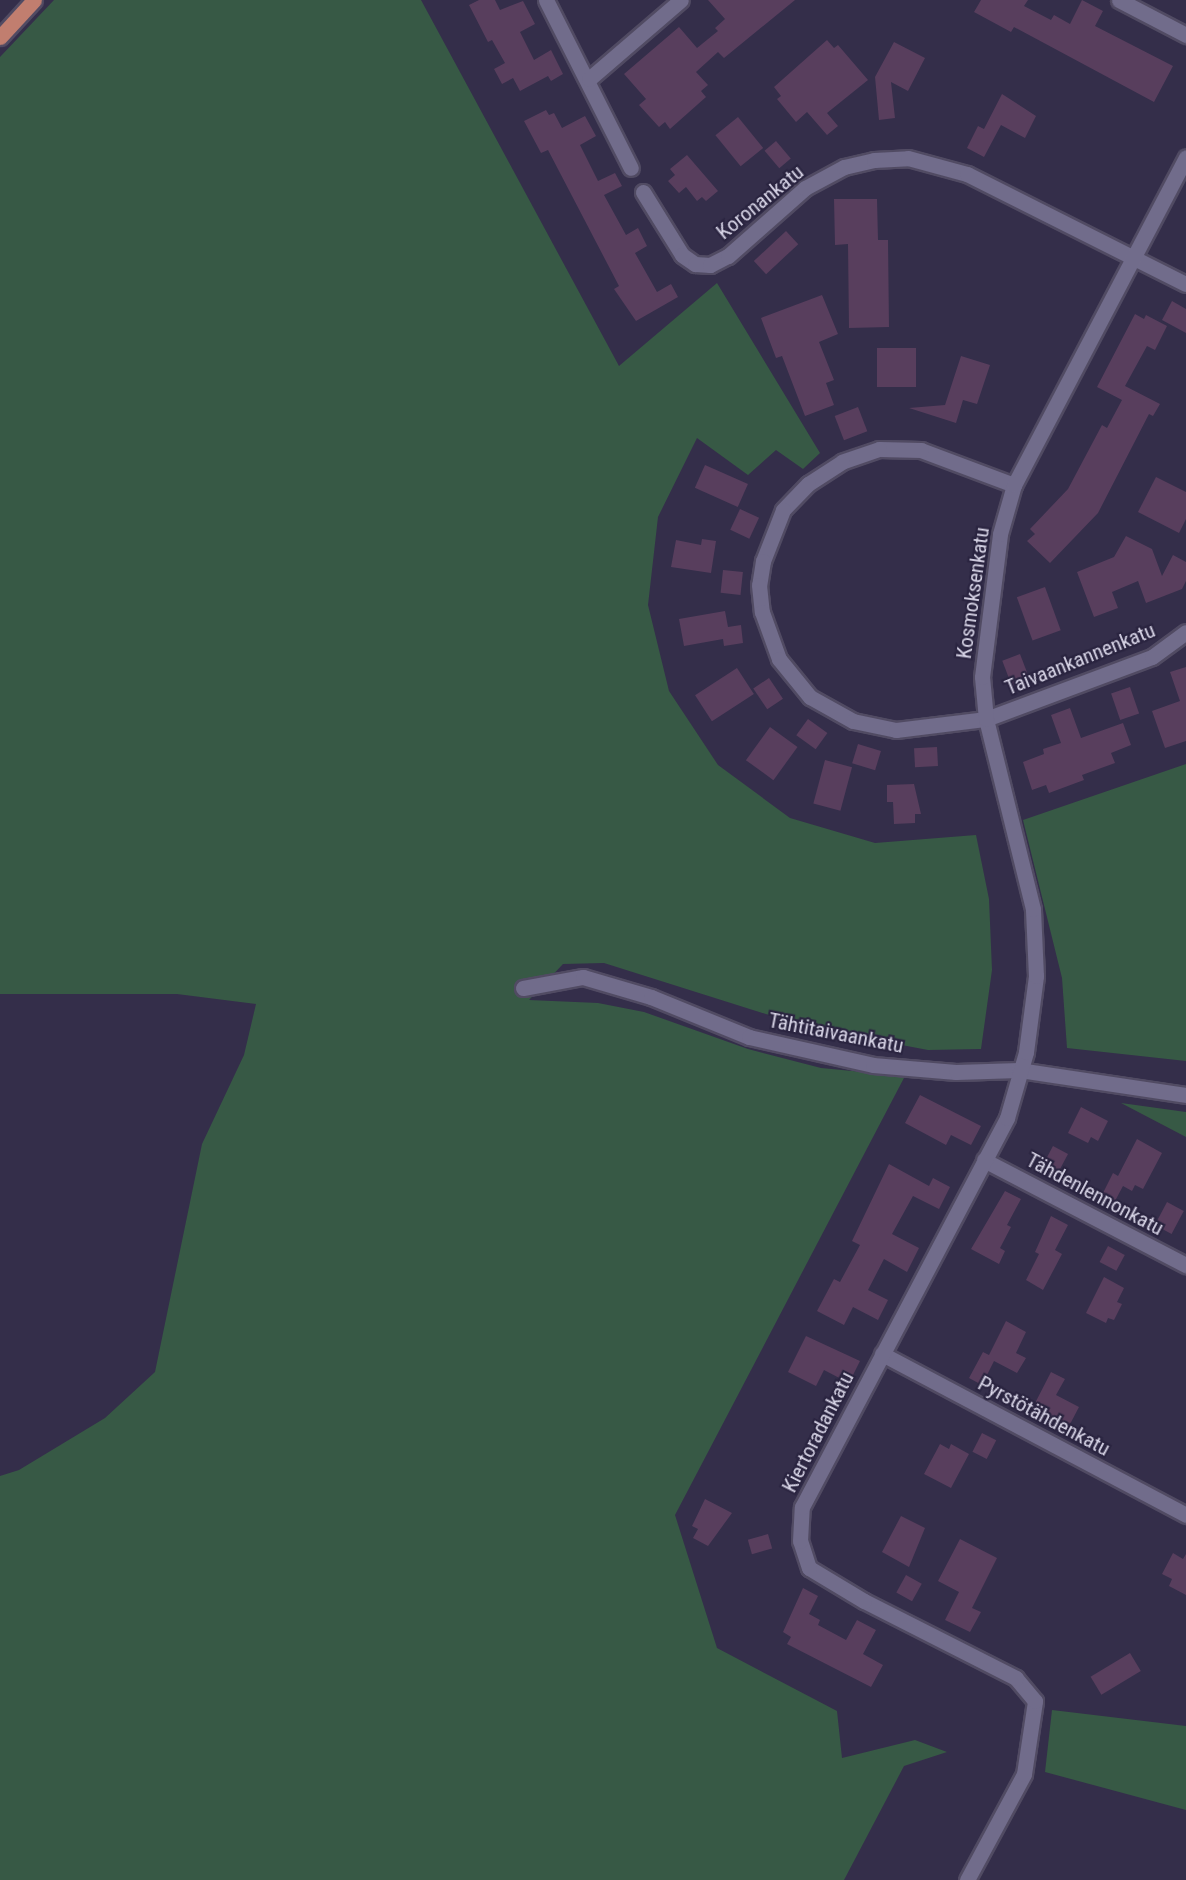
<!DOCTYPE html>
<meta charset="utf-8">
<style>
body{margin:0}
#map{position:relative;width:1186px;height:1880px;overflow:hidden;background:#342e4a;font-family:"Roboto Condensed",sans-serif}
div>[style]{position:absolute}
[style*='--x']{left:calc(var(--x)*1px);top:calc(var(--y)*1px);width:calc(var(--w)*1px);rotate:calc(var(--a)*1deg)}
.green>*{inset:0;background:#375945}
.building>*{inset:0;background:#583e5d;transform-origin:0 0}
.roads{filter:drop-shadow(2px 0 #514b63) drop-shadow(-2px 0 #514b63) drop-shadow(0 2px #514b63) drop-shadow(0 -2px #514b63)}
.minor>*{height:15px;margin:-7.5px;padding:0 7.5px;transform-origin:7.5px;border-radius:7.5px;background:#716c8b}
.major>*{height:15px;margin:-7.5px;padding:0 7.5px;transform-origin:7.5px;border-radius:7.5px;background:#c17e6f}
span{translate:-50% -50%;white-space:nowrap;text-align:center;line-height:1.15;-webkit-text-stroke:4.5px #2a2440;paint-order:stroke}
.street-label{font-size:21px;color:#d8d5e7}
</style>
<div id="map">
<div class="green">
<div style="clip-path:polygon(54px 0,421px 0,619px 366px,717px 283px,820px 453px,803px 469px,776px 450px,748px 475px,697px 438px,658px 517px,648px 605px,669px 691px,718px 765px,790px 818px,875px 843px,976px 835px,989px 899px,992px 970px,981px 1049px,928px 1050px,807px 1027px,604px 963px,563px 964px,529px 1000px,598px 1003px,644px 1012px,748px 1049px,821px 1068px,905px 1076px,675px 1515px,717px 1648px,837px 1711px,842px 1758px,915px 1740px,947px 1752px,904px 1766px,844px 1880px,0 1880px,0 1476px,19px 1470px,105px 1418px,155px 1372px,202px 1144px,244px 1055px,256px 1004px,177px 994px,0 994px,0 57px)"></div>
<div style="clip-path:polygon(1186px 764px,1186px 1061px,1067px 1048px,1062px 978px,1023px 820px)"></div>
<div style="clip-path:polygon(1121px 1103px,1186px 1112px,1186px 1137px)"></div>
<div style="clip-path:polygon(1052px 1710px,1186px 1726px,1186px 1810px,1045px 1772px)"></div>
</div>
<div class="building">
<div style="clip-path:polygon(479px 0,495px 0,500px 10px,523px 1px,535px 24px,520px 32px,534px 60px,551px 50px,563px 74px,551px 81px,548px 76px,520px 91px,513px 78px,502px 84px,494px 69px,505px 63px,492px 40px,488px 42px,469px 5px)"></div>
<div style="clip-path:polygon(708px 0,795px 0,724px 58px,718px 52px,696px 72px,708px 85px,701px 91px,706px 97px,670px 129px,665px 122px,659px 127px,639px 105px,646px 99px,624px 74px,679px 27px,697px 48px,718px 31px,715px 28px,725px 19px)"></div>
<div style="clip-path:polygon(981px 0,1028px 0,1024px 6px,1051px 20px,1054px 15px,1070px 24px,1082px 0,1103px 11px,1095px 26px,1173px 66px,1154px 102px,1014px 27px,1011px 32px,974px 12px)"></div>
<div style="clip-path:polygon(827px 40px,834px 48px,838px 45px,868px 80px,827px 113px,838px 126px,827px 135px,807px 112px,796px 122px,777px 99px,781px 96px,774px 87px)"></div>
<div style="clip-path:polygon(894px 42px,925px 58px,908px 91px,891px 82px,895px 118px,879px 120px,875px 77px)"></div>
<div style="clip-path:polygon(1002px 94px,1036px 116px,1025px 138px,1001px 125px,984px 157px,967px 148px,978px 126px,984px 129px)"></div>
<div style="clip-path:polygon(546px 110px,549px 115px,554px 113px,562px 128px,585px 116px,596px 136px,580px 145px,598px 181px,615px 173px,622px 186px,604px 195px,626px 235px,638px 228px,647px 246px,635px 253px,657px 292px,671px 284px,678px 297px,636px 321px,614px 289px,619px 286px,548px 150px,541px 153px,524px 121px)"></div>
<div style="left:738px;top:117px;width:40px;height:29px;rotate:51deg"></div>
<div style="left:776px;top:141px;width:23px;height:15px;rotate:50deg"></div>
<div style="clip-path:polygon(687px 155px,718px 191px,706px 201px,702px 197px,697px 201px,686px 187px,679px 193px,668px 181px,675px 175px,670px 169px)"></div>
<div style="clip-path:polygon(834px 199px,877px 199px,878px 240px,888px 240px,889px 327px,849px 328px,848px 244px,835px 245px)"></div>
<div style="left:786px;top:231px;width:18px;height:44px;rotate:47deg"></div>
<div style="clip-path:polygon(822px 295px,838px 334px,819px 342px,834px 380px,826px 383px,834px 405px,805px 416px,782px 356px,776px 358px,761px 318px)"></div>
<div style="clip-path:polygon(1172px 301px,1186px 309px,1186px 333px,1162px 320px)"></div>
<div style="clip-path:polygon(1135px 314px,1144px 319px,1146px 315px,1167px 326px,1155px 350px,1147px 346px,1125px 386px,1160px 404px,1153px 416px,1149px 414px,1098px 513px,1050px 563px,1027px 541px,1035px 534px,1030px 529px,1068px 489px,1102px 425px,1107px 428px,1122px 400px,1097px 387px)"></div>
<div style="left:916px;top:348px;width:39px;height:39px;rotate:90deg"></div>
<div style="clip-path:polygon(961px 356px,990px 365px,977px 404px,963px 400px,956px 423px,909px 408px,945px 405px)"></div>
<div style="left:858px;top:407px;width:26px;height:25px;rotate:69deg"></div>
<div style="left:705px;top:465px;width:47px;height:25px;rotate:24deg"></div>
<div style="clip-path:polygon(1156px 477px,1186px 492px,1186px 519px,1179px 533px,1138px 512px)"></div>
<div style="left:740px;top:509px;width:21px;height:23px;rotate:25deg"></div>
<div style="clip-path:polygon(1126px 536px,1152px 549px,1162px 576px,1173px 555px,1186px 562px,1186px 581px,1182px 589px,1146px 603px,1138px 581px,1112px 592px,1118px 608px,1094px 617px,1077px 572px,1114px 557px)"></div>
<div style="clip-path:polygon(702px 539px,716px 541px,711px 573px,671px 567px,676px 540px,701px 545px)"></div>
<div style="left:723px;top:570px;width:20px;height:23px;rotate:6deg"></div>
<div style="left:1045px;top:587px;width:46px;height:30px;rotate:70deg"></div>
<div style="clip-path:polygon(725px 611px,728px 627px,741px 625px,743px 643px,724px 646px,723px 639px,684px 646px,679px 619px)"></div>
<div style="left:1020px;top:654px;width:28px;height:19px;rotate:69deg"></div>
<div style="clip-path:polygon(1186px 667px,1186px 741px,1165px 748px,1152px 711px,1180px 701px,1170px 672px)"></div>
<div style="left:737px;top:668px;width:31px;height:50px;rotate:57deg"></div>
<div style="left:769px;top:678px;width:25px;height:19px;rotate:56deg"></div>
<div style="left:1130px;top:687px;width:28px;height:20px;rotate:71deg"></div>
<div style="clip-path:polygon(1070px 708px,1081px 738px,1123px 723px,1131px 745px,1111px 753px,1115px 763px,1082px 775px,1084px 780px,1049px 793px,1046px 785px,1032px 790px,1023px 762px,1044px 754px,1043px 749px,1061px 743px,1051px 715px)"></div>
<div style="left:808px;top:719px;width:24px;height:20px;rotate:36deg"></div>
<div style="left:770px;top:727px;width:34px;height:41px;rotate:36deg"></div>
<div style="left:858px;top:744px;width:24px;height:20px;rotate:17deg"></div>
<div style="left:937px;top:747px;width:19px;height:23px;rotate:87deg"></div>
<div style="left:825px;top:760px;width:28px;height:45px;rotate:15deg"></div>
<div style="clip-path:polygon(914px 784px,921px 814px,915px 814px,915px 823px,894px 824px,893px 802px,887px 802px,887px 785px)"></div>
<div style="clip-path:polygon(920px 1095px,981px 1126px,971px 1145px,951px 1135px,946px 1145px,905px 1123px)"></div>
<div style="clip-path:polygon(1081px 1107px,1108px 1121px,1098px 1141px,1091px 1137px,1088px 1143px,1068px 1133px)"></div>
<div style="clip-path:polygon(1137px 1139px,1162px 1153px,1143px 1189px,1135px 1185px,1132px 1191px,1123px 1186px,1115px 1201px,1102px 1195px,1113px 1173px,1118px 1176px)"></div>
<div style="left:1053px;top:1146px;width:17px;height:19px;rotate:28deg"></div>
<div style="clip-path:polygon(889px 1164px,929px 1186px,933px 1178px,950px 1187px,939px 1209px,913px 1196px,892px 1234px,919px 1248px,907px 1272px,884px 1259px,868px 1290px,888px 1300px,878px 1320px,853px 1307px,844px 1325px,817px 1311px,834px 1279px,840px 1282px,860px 1245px,852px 1241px)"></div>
<div style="clip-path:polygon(1005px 1191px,1021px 1199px,1007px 1225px,1011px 1227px,1000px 1248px,1005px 1251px,999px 1264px,971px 1249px)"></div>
<div style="left:1167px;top:1202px;width:19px;height:26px;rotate:28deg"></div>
<div style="clip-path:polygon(1051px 1216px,1068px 1225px,1055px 1250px,1062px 1254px,1043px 1290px,1026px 1280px,1039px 1254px,1035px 1252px)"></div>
<div style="left:1108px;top:1246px;width:19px;height:18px;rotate:28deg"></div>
<div style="clip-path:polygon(1104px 1277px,1124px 1288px,1117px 1302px,1122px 1304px,1114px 1320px,1108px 1318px,1106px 1323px,1086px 1313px)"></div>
<div style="clip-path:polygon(1006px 1321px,1026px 1332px,1016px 1353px,1026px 1358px,1017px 1373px,994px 1361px,982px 1385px,969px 1378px,983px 1352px,989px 1355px)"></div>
<div style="clip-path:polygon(806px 1336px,860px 1361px,849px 1383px,824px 1370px,816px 1386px,788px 1372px)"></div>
<div style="clip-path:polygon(1051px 1372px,1065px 1379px,1056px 1395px,1079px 1407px,1068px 1428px,1032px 1409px)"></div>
<div style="left:982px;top:1433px;width:16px;height:21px;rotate:27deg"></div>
<div style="clip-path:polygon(940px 1444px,949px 1449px,951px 1444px,969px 1454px,951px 1488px,924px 1474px)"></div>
<div style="clip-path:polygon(705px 1499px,732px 1513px,708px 1546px,693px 1538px,698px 1529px,692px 1526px)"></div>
<div style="clip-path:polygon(901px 1516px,925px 1528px,909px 1567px,882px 1552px)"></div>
<div style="left:768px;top:1534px;width:15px;height:21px;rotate:74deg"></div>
<div style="clip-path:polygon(960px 1539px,997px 1558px,972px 1608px,981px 1612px,970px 1632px,945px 1620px,959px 1592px,938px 1581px)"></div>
<div style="clip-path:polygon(1173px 1553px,1183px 1559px,1186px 1554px,1186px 1595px,1169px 1586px,1172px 1579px,1162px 1574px)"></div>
<div style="left:906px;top:1575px;width:18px;height:20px;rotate:29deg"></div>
<div style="clip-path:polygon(803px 1588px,818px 1596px,809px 1614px,820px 1620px,818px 1625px,846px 1640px,857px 1620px,876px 1630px,863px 1654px,883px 1665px,871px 1687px,787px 1644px,791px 1637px,783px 1632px)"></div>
<div style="left:1130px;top:1653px;width:21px;height:46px;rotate:59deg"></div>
</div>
<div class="roads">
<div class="minor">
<div style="--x:546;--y:0;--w:188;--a:63.2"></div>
<div style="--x:1119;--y:0;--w:76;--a:27.6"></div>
<div style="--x:589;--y:79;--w:121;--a:-40.7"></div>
<div style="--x:643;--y:192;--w:74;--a:58.2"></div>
<div style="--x:682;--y:255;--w:16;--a:35"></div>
<div style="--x:695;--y:264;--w:15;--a:4"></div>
<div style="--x:710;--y:265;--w:20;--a:-27"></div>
<div style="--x:728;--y:256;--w:103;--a:-41.4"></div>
<div style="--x:805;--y:188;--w:44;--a:-28.3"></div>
<div style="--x:844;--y:167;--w:31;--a:-13"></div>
<div style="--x:874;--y:160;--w:34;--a:-3"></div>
<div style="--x:908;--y:158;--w:61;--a:15.2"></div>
<div style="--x:967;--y:174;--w:245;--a:26.7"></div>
<div style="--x:1014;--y:485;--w:99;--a:-159.4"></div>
<div style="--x:921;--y:450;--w:42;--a:-178.6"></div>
<div style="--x:879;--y:449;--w:39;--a:161"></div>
<div style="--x:842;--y:462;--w:40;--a:147.1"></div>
<div style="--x:808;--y:484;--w:36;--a:134"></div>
<div style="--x:783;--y:510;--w:55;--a:111.4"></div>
<div style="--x:763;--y:561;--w:24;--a:99"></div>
<div style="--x:759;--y:585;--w:27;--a:84"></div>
<div style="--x:762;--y:612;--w:50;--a:70.1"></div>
<div style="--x:779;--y:659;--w:49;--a:50.8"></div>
<div style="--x:810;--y:697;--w:49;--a:29.2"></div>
<div style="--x:853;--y:721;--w:44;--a:11.8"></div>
<div style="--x:896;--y:730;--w:91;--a:-7"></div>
<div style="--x:986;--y:719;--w:177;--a:-20.5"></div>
<div style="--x:1152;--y:657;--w:42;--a:-36.3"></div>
<div style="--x:523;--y:988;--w:61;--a:-10.4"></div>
<div style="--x:583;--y:977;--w:71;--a:16.4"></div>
<div style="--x:651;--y:997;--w:106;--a:22.2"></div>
<div style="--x:749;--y:1037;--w:127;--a:12.7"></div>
<div style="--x:873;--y:1065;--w:83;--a:4.8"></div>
<div style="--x:956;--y:1072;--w:63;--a:-1.8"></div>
<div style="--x:1019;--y:1070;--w:169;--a:8.5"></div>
<div style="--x:984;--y:1160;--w:228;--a:27.5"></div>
<div style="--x:882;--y:1354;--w:344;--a:27.9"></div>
<div style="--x:967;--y:1880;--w:120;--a:-61.7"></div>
<div style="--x:1024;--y:1774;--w:74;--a:-81.4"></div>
<div style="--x:1035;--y:1701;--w:30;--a:-130"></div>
<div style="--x:1016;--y:1678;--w:170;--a:-153.1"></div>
<div style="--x:864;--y:1601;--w:64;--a:-149"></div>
<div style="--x:809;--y:1568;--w:28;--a:-108"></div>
<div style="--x:800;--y:1541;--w:34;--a:-87"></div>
<div style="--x:802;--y:1507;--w:440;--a:-62.2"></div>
<div style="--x:1007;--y:1118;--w:69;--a:-73.9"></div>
<div style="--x:1026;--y:1052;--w:77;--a:-82.5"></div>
<div style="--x:1036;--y:976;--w:67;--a:-92.6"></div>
<div style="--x:1033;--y:909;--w:196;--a:-103.9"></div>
<div style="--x:986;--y:719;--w:42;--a:-95.4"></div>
<div style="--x:982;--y:677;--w:144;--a:-82.8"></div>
<div style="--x:1000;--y:534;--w:51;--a:-74.1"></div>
<div style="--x:1014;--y:485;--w:370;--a:-62.3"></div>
</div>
<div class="major">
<div style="--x:0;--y:37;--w:50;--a:-47.4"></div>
</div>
</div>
<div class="street-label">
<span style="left:760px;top:202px;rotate:-39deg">Koronankatu</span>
<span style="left:973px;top:593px;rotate:-82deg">Kosmoksenkatu</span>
<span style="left:1080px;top:659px;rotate:-22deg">Taivaankannenkatu</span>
<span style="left:836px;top:1033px;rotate:11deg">Tähtitaivaankatu</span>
<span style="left:1095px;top:1194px;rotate:28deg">Tähdenlennonkatu</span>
<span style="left:1044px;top:1416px;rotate:28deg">Pyrstötähdenkatu</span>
<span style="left:818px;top:1432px;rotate:-63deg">Kiertoradankatu</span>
</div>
</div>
